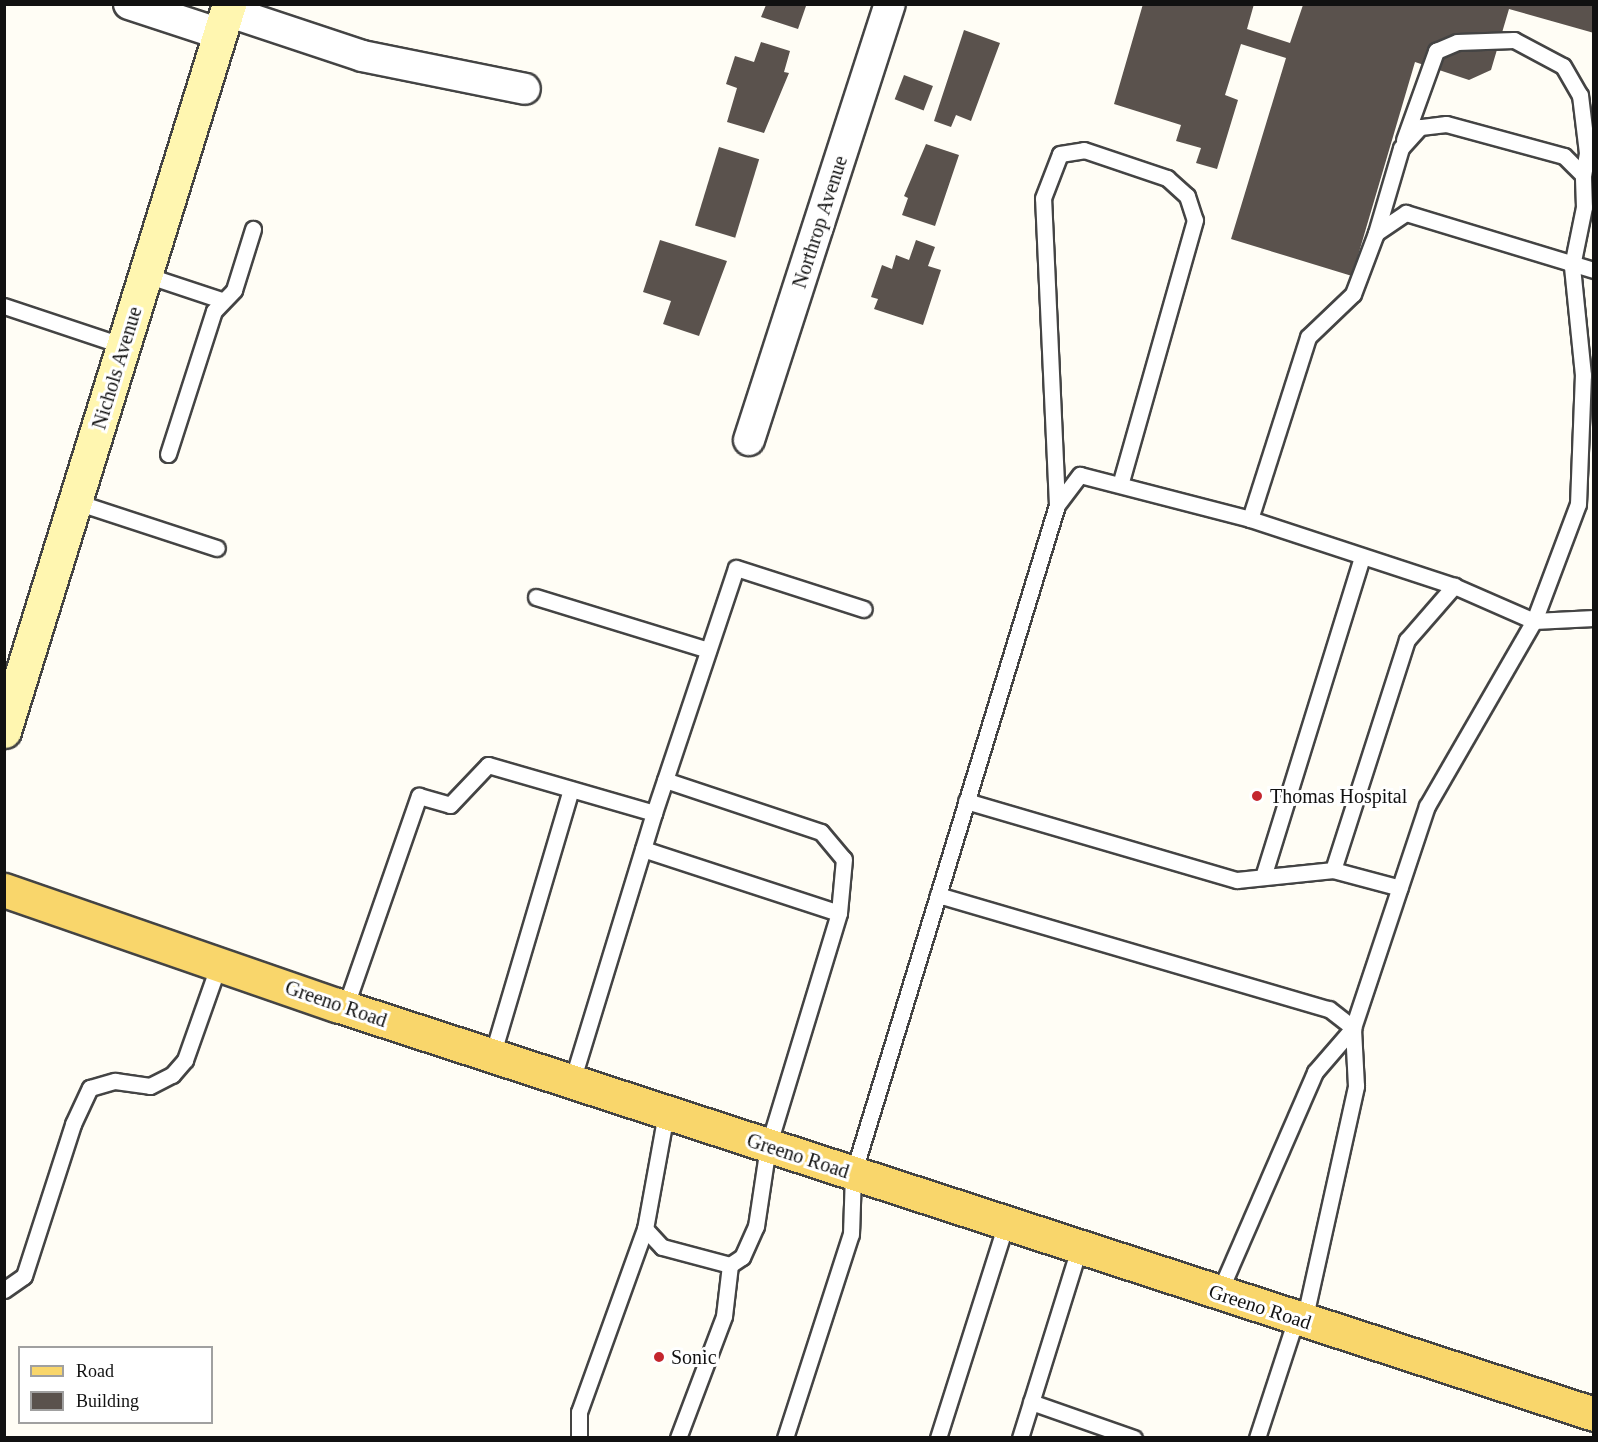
<!DOCTYPE html>
<style>
body{margin:0}
#map{position:relative;width:1598px;height:1442px;overflow:hidden;background:#fffdf5;font-family:Georgia,serif}
div>[style]{position:absolute}
[style*='--x']{left:calc(var(--x)*1px);top:calc(var(--y)*1px);width:calc(var(--w)*1px);rotate:calc(var(--a)*1deg)}
.building>*{inset:0;background:#5a524d;transform-origin:0 0}
.roads{filter:drop-shadow(2px 0 #444) drop-shadow(-2px 0 #444) drop-shadow(0 2px #444) drop-shadow(0 -2px #444)}
.lane>*{height:15px;margin:-7.5px;padding:0 7.5px;transform-origin:7.5px;border-radius:7.5px;background:#fff}
.street>*{height:30px;margin:-15px;padding:0 15px;transform-origin:15px;border-radius:15px;background:#fff}
.secondary>*{height:33px;margin:-16.5px;padding:0 16.5px;transform-origin:16.5px;border-radius:16.5px;background:#fff6b0}
.primary>*{height:33px;margin:-16.5px;padding:0 16.5px;transform-origin:16.5px;border-radius:16.5px;background:#f9d66b}
.dots>*{width:16px;height:16px;translate:-50% -50%;box-sizing:border-box;border:3px solid #fff;border-radius:50%}
span{translate:-50% -50%;white-space:nowrap;text-align:center;line-height:1.15;-webkit-text-stroke:6px #fff;paint-order:stroke}
.street-label{font-size:20px;color:#111}
.poi-label{font-size:20px;color:#111}
.left{translate:0 -50%;text-align:left}
.frame{position:absolute;inset:0;border:6px solid #111;pointer-events:none}
.legend{position:absolute;left:18px;top:1346px;width:195px;height:78px;box-sizing:border-box;background:#fff;border:2px solid #a0a0a0;margin:0;padding:8px 10px;list-style:none;font-size:18px;color:#111}
.legend li{display:flex;align-items:center;gap:12px;height:30px}
.legend b{width:30px;border:2px solid #a0a0a0}
</style>
<div id="map">
<div class="building">
<div style="clip-path:polygon(812px 4px,806px 6px,798px 29px,761px 17px,766px 5px)"></div>
<div style="clip-path:polygon(1143px 4px,1254px 4px,1247px 29px,1290px 43px,1303px 5px,1594px 5px,1594px 33px,1509px 9px,1491px 70px,1469px 80px,1415px 62px,1352px 276px,1231px 239px,1286px 58px,1241px 44px,1225px 95px,1238px 100px,1217px 169px,1196px 163px,1201px 148px,1176px 141px,1181px 125px,1114px 104px)"></div>
<div style="clip-path:polygon(964px 30px,1000px 43px,971px 121px,956px 115px,951px 127px,934px 121px)"></div>
<div style="clip-path:polygon(761px 42px,790px 51px,784px 72px,789px 73px,764px 133px,727px 122px,737px 88px,726px 84px,735px 56px,754px 62px)"></div>
<div style="left:904px;top:75px;width:31px;height:26px;rotate:21deg"></div>
<div style="clip-path:polygon(926px 144px,959px 155px,935px 226px,902px 215px,908px 198px,904px 196px)"></div>
<div style="left:719px;top:147px;width:42px;height:82px;rotate:17deg"></div>
<div style="clip-path:polygon(660px 240px,727px 261px,699px 336px,663px 324px,671px 301px,643px 292px)"></div>
<div style="clip-path:polygon(916px 240px,935px 247px,928px 266px,941px 270px,923px 325px,874px 309px,878px 299px,871px 297px,882px 265px,892px 269px,896px 255px,909px 260px)"></div>
</div>
<div class="roads">
<div class="lane">
<div style="--x:1404;--y:140;--w:95;--a:-70.2"></div>
<div style="--x:1436;--y:51;--w:23;--a:-23"></div>
<div style="--x:1457;--y:42;--w:57;--a:-2"></div>
<div style="--x:1514;--y:40;--w:55;--a:28"></div>
<div style="--x:1563;--y:66;--w:34;--a:60"></div>
<div style="--x:1580;--y:95;--w:58;--a:83.1"></div>
<div style="--x:1587;--y:153;--w:22;--a:100"></div>
<div style="--x:146;--y:275;--w:79;--a:18.4"></div>
<div style="--x:4;--y:306;--w:126;--a:18.4"></div>
<div style="--x:168;--y:454;--w:150;--a:-72.2"></div>
<div style="--x:214;--y:311;--w:29;--a:-46"></div>
<div style="--x:234;--y:290;--w:64;--a:-72.7"></div>
<div style="--x:76;--y:502;--w:148;--a:18.1"></div>
<div style="--x:1057;--y:505;--w:307;--a:-92.6"></div>
<div style="--x:1043;--y:198;--w:47;--a:-68.9"></div>
<div style="--x:1060;--y:154;--w:24;--a:-9"></div>
<div style="--x:1084;--y:150;--w:88;--a:18.6"></div>
<div style="--x:1167;--y:178;--w:27;--a:42"></div>
<div style="--x:1187;--y:196;--w:25;--a:72"></div>
<div style="--x:1195;--y:220;--w:275;--a:105.8"></div>
<div style="--x:1250;--y:519;--w:215;--a:18.2"></div>
<div style="--x:1454;--y:586;--w:87;--a:23.6"></div>
<div style="--x:1534;--y:621;--w:60;--a:-2.9"></div>
<div style="--x:536;--y:597;--w:180;--a:17.1"></div>
<div style="--x:665;--y:780;--w:164;--a:18.4"></div>
<div style="--x:821;--y:832;--w:35;--a:50"></div>
<div style="--x:844;--y:859;--w:54;--a:95.3"></div>
<div style="--x:966;--y:801;--w:282;--a:16.3"></div>
<div style="--x:1237;--y:880;--w:97;--a:-5.9"></div>
<div style="--x:1333;--y:870;--w:242;--a:-72.2"></div>
<div style="--x:1407;--y:640;--w:72;--a:-49"></div>
<div style="--x:654;--y:813;--w:258;--a:-71.5"></div>
<div style="--x:736;--y:568;--w:134;--a:17.8"></div>
<div style="--x:643;--y:849;--w:206;--a:18.1"></div>
<div style="--x:839;--y:913;--w:244;--a:106.9"></div>
<div style="--x:768;--y:1146;--w:81;--a:98.5"></div>
<div style="--x:756;--y:1226;--w:34;--a:114"></div>
<div style="--x:742;--y:1257;--w:14;--a:146"></div>
<div style="--x:730;--y:1265;--w:70;--a:-165.2"></div>
<div style="--x:662;--y:1247;--w:25;--a:-133"></div>
<div style="--x:645;--y:1229;--w:118;--a:-79.7"></div>
<div style="--x:1333;--y:870;--w:69;--a:15"></div>
<div style="--x:1263;--y:877;--w:335;--a:-72.8"></div>
<div style="--x:938;--y:895;--w:407;--a:16.3"></div>
<div style="--x:1329;--y:1009;--w:31;--a:38"></div>
<div style="--x:345;--y:1008;--w:225;--a:-70.8"></div>
<div style="--x:419;--y:796;--w:32;--a:16"></div>
<div style="--x:450;--y:805;--w:55;--a:-46.5"></div>
<div style="--x:488;--y:765;--w:173;--a:16.1"></div>
<div style="--x:654;--y:813;--w:281;--a:107"></div>
<div style="--x:492;--y:1056;--w:278;--a:-73.5"></div>
<div style="--x:4;--y:1290;--w:24;--a:-35"></div>
<div style="--x:24;--y:1276;--w:160;--a:-72.1"></div>
<div style="--x:73;--y:1124;--w:40;--a:-65"></div>
<div style="--x:90;--y:1088;--w:26;--a:-16"></div>
<div style="--x:115;--y:1081;--w:35;--a:8"></div>
<div style="--x:150;--y:1086;--w:25;--a:-27"></div>
<div style="--x:172;--y:1075;--w:20;--a:-49"></div>
<div style="--x:185;--y:1060;--w:102;--a:-70.5"></div>
<div style="--x:1219;--y:1293;--w:241;--a:-66.5"></div>
<div style="--x:1315;--y:1072;--w:58;--a:-49.2"></div>
<div style="--x:1304;--y:1321;--w:241;--a:-77.5"></div>
<div style="--x:1356;--y:1086;--w:58;--a:-93"></div>
<div style="--x:1353;--y:1028;--w:234;--a:-71.6"></div>
<div style="--x:1427;--y:806;--w:214;--a:-60"></div>
<div style="--x:1534;--y:621;--w:125;--a:-69.4"></div>
<div style="--x:1578;--y:504;--w:129;--a:-87.8"></div>
<div style="--x:1583;--y:375;--w:110;--a:-95.8"></div>
<div style="--x:1572;--y:266;--w:60;--a:-78.5"></div>
<div style="--x:1584;--y:207;--w:32;--a:-92"></div>
<div style="--x:1583;--y:175;--w:27;--a:-135"></div>
<div style="--x:1564;--y:156;--w:122;--a:-164.8"></div>
<div style="--x:1446;--y:124;--w:26;--a:173"></div>
<div style="--x:1420;--y:127;--w:28;--a:132"></div>
<div style="--x:1401;--y:148;--w:89;--a:106.4"></div>
<div style="--x:1031;--y:1402;--w:109;--a:19.3"></div>
<div style="--x:579;--y:1438;--w:26;--a:-90"></div>
<div style="--x:579;--y:1412;--w:195;--a:-70.2"></div>
<div style="--x:678;--y:1438;--w:130;--a:-69.3"></div>
<div style="--x:724;--y:1316;--w:51;--a:-83.3"></div>
<div style="--x:785;--y:1438;--w:214;--a:-72.1"></div>
<div style="--x:851;--y:1234;--w:60;--a:-88.1"></div>
<div style="--x:853;--y:1174;--w:699;--a:-73.04"></div>
<div style="--x:1057;--y:505;--w:38;--a:-53"></div>
<div style="--x:1080;--y:475;--w:176;--a:14.5"></div>
<div style="--x:1250;--y:519;--w:191;--a:-72.3"></div>
<div style="--x:1308;--y:337;--w:62;--a:-43.7"></div>
<div style="--x:1353;--y:294;--w:65;--a:-69.3"></div>
<div style="--x:1376;--y:233;--w:36;--a:-34"></div>
<div style="--x:1406;--y:213;--w:196;--a:16.9"></div>
<div style="--x:938;--y:1438;--w:225;--a:-72.4"></div>
<div style="--x:1020;--y:1438;--w:199;--a:-72.7"></div>
<div style="--x:1257;--y:1438;--w:125;--a:-71.9"></div>
</div>
<div class="street">
<div style="--x:129;--y:4;--w:97;--a:18.1"></div>
<div style="--x:227;--y:11;--w:142;--a:18.4"></div>
<div style="--x:362;--y:56;--w:166;--a:11.4"></div>
<div style="--x:749;--y:440;--w:458;--a:-72.1"></div>
</div>
<div class="secondary">
<div style="--x:4;--y:731;--w:761;--a:-72.8"></div>
</div>
<div class="primary">
<div style="--x:4;--y:890;--w:352;--a:19.1"></div>
<div style="--x:337;--y:1005;--w:1322;--a:18.02"></div>
</div>
</div>
<div class="dots">
<div style="left:1257px;top:796px;background:#c4262e"></div>
<div style="left:659px;top:1357px;background:#c4262e"></div>
</div>
<div class="street-label">
<span style="left:820px;top:222px;rotate:-72deg">Northrop Avenue</span>
<span style="left:117px;top:368px;rotate:-73deg">Nichols Avenue</span>
<span style="left:336px;top:1004px;rotate:19deg">Greeno Road</span>
<span style="left:798px;top:1156px;rotate:18deg">Greeno Road</span>
<span style="left:1260px;top:1307px;rotate:18deg">Greeno Road</span>
</div>
<div class="poi-label">
<span class="left" style="left:1270px;top:796px">Thomas Hospital</span>
<span class="left" style="left:671px;top:1357px">Sonic</span>
</div>
<div class="frame"></div>
<ul class="legend">
<li><b style="height:8px;background:#f9d66b"></b>Road</li>
<li><b style="height:16px;background:#5a524d"></b>Building</li>
</ul>
</div>
